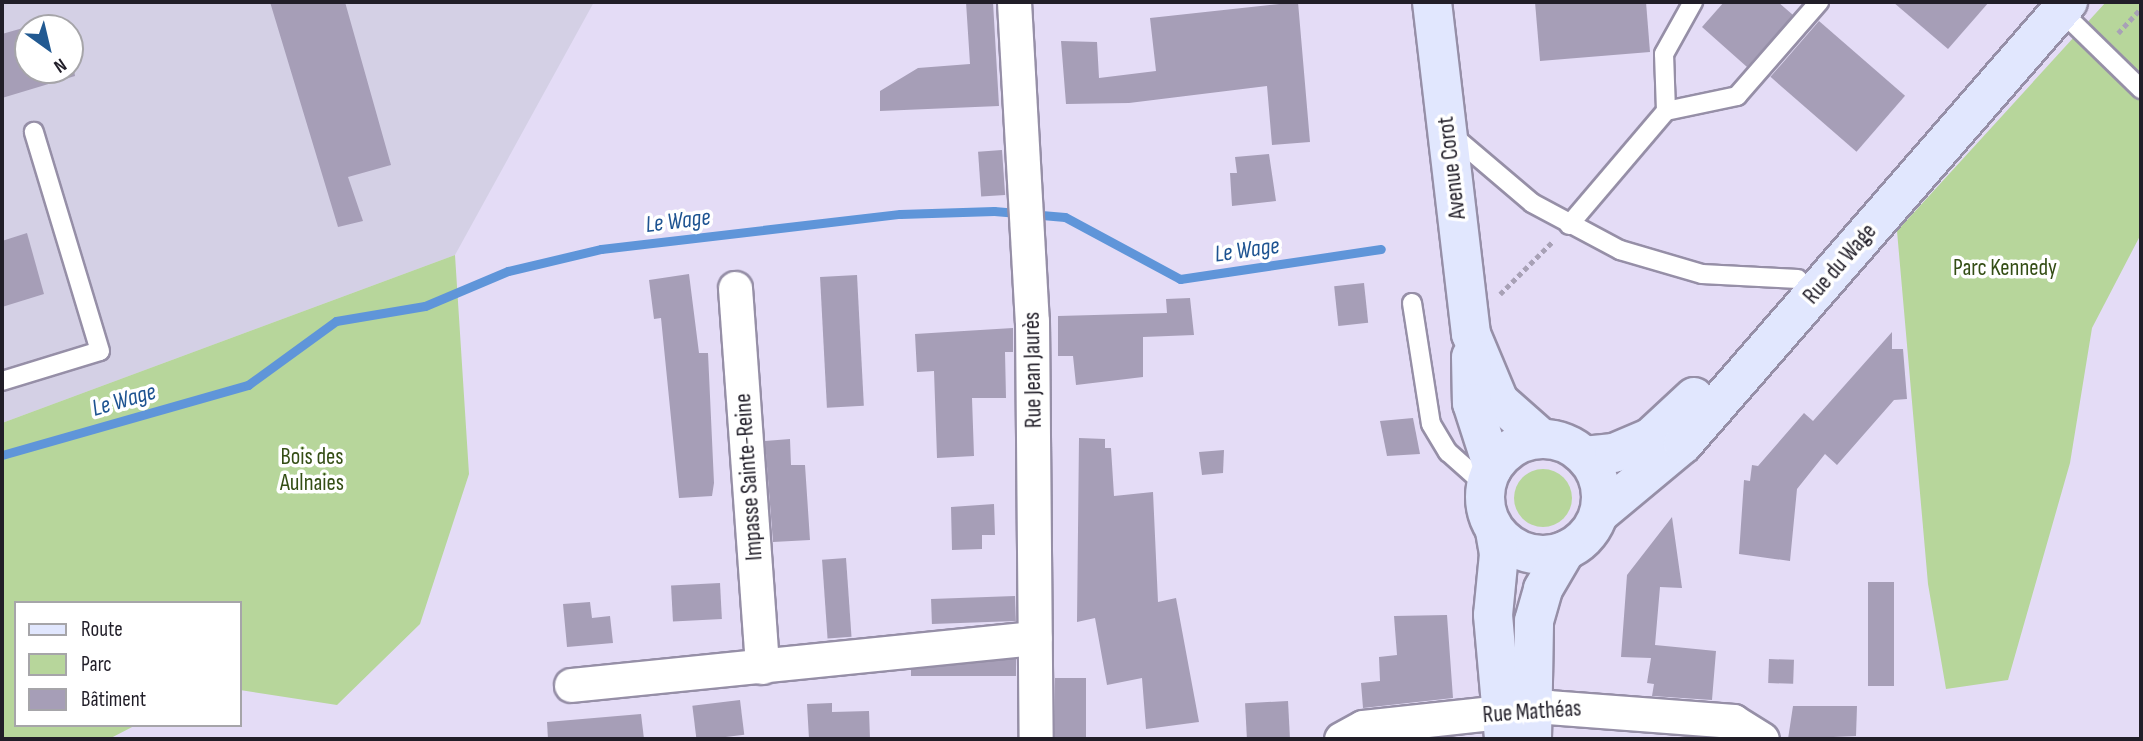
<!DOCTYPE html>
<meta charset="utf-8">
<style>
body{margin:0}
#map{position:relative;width:2143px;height:741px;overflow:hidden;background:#e4dcf6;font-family:"Sofia Sans Condensed",sans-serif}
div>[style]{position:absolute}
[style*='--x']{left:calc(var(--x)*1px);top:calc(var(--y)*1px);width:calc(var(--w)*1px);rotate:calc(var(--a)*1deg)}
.industrial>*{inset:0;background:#d4d0e5}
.green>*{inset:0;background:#b7d69b}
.round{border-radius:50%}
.stream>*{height:9px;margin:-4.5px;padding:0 4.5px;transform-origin:4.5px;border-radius:4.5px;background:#5f95d9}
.building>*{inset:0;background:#a69eb7;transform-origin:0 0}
.path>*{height:4.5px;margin-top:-2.25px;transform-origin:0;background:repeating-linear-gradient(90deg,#a8a1b6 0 5px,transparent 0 8.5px)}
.roads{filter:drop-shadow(2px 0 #968fa7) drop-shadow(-2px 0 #968fa7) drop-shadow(0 2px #968fa7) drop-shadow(0 -2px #968fa7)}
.lane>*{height:18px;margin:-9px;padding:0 9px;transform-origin:9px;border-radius:9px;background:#fff}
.street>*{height:33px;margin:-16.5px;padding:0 16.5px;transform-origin:16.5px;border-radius:16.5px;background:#fff}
.secondary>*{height:38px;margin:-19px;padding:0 19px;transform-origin:19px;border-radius:19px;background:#e1e7fe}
.secondary>.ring{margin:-19px;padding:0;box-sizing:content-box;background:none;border:38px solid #e1e7fe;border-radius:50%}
span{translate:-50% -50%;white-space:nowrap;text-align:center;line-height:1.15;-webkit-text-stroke:7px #fff;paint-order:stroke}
.street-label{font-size:23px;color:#211e28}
.park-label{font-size:23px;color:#344e15}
.water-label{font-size:24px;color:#1d5391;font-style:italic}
.frame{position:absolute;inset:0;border:4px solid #211e28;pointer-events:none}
.legend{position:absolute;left:14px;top:601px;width:228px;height:126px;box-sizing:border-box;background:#fff;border:2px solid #a6a5a9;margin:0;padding:9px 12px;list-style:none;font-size:21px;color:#211e28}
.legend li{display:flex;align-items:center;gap:14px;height:35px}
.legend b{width:35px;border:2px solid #a6a5a9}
.north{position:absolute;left:14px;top:14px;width:70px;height:70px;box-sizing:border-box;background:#fff;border:2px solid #a6a5a9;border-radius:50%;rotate:146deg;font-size:19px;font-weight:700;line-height:28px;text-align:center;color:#211e28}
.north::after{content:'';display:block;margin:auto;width:24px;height:32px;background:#225a92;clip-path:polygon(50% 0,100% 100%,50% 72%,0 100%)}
</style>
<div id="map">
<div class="industrial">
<div style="clip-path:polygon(evenodd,2px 2px,594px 2px,455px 255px,2px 423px,2px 2px,28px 28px,70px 28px,70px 70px,28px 70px,28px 28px)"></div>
</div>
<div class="green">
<div style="clip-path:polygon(2106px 2px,2141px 2px,2141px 234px,2092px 328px,2070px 463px,2008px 680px,1946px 689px,1928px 584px,1897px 231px)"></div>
<div style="clip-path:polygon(455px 255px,469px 474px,420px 624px,337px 705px,240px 690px,240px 603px,16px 603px,16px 725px,136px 725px,109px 739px,2px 739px,2px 423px)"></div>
<div class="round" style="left:1514px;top:469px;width:58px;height:58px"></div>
</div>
<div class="stream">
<div style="--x:2;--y:455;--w:256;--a:-15.9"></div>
<div style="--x:248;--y:385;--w:109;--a:-36"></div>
<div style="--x:336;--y:321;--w:90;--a:-9.6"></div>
<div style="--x:425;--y:306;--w:90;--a:-22.9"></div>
<div style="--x:508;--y:271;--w:96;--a:-13.3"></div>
<div style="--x:601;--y:249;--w:301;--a:-6.7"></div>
<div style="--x:900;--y:214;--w:94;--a:-1.8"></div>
<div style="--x:994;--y:211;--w:71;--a:4.8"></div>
<div style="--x:1065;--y:217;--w:131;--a:28.3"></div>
<div style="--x:1180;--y:279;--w:203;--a:-8.5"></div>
</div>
<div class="building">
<div style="clip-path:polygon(270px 2px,345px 2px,391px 165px,348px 177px,363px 221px,338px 227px)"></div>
<div style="clip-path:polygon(966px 2px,993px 2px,999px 106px,880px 111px,880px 91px,918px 68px,970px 64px)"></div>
<div style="clip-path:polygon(1298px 2px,1310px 142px,1272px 145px,1267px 86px,1129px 103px,1066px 104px,1061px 41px,1097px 42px,1099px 78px,1156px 71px,1150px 18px)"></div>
<div style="clip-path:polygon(1535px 2px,1646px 2px,1650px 52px,1540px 61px)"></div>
<div style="clip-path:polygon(1724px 2px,1778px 2px,1793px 15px,1747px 67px,1702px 27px)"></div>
<div style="clip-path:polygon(1893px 2px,1989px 2px,1948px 49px)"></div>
<div style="left:1819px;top:21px;width:114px;height:74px;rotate:41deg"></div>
<div style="clip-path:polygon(23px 28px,28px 70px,74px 70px,75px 76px,2px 98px,2px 34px)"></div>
<div style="left:1002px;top:150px;width:45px;height:24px;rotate:86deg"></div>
<div style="clip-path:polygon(1269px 154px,1276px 201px,1232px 206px,1230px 173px,1237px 173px,1235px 157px)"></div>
<div style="clip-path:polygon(27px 233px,44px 294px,2px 307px,2px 241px)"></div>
<div style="clip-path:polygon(689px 274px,699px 353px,708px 353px,714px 483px,712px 496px,679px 498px,661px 318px,654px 319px,649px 280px)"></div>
<div style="left:857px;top:275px;width:131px;height:37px;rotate:87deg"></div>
<div style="left:1364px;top:283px;width:40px;height:30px;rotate:84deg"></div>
<div style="clip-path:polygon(1190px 298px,1194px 335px,1143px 337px,1143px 377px,1076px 385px,1073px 356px,1058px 356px,1058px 316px,1167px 313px,1166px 299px)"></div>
<div style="clip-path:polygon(1013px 328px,1013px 352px,1005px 352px,1006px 398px,972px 398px,974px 456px,937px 458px,934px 371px,917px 372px,915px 334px)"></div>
<div style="clip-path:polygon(1892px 332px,1892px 349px,1903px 349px,1907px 399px,1894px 400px,1837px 465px,1825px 454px,1797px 489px,1790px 561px,1739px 554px,1744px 480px,1750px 481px,1752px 465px,1758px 466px,1804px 413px,1813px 421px)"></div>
<div style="clip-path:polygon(1413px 418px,1420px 454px,1387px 456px,1380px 421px)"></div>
<div style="clip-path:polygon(1079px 438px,1105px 439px,1105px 448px,1111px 448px,1114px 496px,1153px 492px,1158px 602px,1176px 598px,1199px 722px,1146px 729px,1142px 678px,1107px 685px,1095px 618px,1077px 622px)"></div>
<div style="clip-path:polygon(790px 439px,791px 465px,805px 465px,810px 540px,773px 542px,765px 441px)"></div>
<div style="clip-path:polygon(1224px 450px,1223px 473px,1202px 475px,1199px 452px)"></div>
<div style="clip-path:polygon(994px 504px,995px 535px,982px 535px,982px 549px,952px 550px,951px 507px)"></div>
<div style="clip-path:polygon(1672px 517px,1682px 588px,1660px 587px,1655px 645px,1716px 651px,1712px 700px,1652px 696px,1654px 684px,1647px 683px,1651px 658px,1621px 657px,1627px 575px)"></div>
<div style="left:846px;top:558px;width:79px;height:24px;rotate:86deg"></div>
<div style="left:1894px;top:582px;width:104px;height:26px;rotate:90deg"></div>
<div style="left:720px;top:583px;width:36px;height:49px;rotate:87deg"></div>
<div style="left:1015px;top:596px;width:25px;height:84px;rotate:88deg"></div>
<div style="clip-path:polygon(590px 602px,592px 618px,610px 616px,613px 643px,567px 647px,563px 604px)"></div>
<div style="clip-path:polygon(1447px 615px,1453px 698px,1363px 708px,1361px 683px,1380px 681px,1379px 657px,1397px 655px,1394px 616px)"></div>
<div style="left:1016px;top:659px;width:17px;height:105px;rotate:90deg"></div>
<div style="left:1769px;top:659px;width:25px;height:24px;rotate:2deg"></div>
<div style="left:1086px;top:678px;width:61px;height:31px;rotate:90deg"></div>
<div style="left:740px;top:700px;width:35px;height:48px;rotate:83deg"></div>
<div style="left:1288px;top:701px;width:38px;height:43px;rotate:87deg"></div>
<div style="clip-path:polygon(832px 703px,832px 712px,869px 711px,870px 739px,809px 739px,807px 704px)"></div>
<div style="clip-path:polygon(1793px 706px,1857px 706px,1856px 736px,1788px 739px)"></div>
<div style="clip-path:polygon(641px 714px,644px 739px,548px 739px,547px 722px)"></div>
</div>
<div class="path">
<div style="--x:2118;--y:33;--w:34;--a:-47"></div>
<div style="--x:1500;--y:294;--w:75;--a:-45"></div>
</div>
<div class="roads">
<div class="lane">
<div style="--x:2059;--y:9;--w:115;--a:44.3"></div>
<div style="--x:1666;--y:111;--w:73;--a:-11.9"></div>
<div style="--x:1737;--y:96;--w:125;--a:-48.9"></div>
<div style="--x:1451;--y:134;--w:106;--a:40.4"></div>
<div style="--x:1532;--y:203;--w:100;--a:28.1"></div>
<div style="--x:1620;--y:250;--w:85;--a:16.3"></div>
<div style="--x:1702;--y:274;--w:96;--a:3"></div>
<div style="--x:1569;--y:225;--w:150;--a:-49.6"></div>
<div style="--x:1666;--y:111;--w:57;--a:-92"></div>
<div style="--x:1664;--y:54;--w:60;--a:-60.9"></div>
<div style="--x:1412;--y:303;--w:122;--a:81.1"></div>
<div style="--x:1431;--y:424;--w:33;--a:59"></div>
<div style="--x:1448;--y:452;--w:50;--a:41.7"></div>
<div style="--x:2;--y:381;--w:102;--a:-17"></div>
<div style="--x:100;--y:351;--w:229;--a:-106.8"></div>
</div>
<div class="street">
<div style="--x:1014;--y:2;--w:320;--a:86.8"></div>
<div style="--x:1032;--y:321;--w:418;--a:89.5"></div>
<div style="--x:735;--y:288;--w:380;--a:85.9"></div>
<div style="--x:571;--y:685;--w:466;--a:-5.8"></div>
<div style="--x:1341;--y:739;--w:25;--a:-29"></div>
<div style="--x:1363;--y:727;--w:186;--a:-6.2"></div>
<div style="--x:1548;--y:707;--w:186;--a:4.3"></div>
<div style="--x:1733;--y:721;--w:34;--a:32"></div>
</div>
<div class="secondary">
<div style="--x:1432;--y:2;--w:334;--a:83.3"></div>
<div style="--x:1471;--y:334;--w:73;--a:67.3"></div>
<div style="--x:1499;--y:401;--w:57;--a:41.5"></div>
<div style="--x:1471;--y:357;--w:46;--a:88.8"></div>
<div style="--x:1472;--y:403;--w:68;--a:72.1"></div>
<div class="ring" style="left:1485px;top:439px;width:78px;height:78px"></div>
<div style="--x:1584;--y:456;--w:30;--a:-6"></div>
<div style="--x:1614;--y:453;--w:39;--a:-23"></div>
<div style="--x:1650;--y:438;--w:60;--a:-43"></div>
<div style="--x:1599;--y:514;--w:109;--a:-39.8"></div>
<div style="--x:1683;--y:444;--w:586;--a:-48.94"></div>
<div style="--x:1495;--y:531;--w:23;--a:80"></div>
<div style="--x:1499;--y:554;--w:61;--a:95.6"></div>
<div style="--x:1493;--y:615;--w:124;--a:84.9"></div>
<div style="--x:1532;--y:739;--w:118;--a:-89"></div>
<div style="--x:1534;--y:621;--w:33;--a:-74"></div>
<div style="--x:1543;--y:589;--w:45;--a:-59.5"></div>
</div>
</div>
<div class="street-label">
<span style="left:1452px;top:168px;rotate:-97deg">Avenue Corot</span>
<span style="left:1840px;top:264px;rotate:-49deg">Rue du Wage</span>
<span style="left:1033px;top:370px;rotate:-91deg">Rue Jean Jaurès</span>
<span style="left:749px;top:477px;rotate:-94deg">Impasse Sainte-Reine</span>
<span style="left:1532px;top:712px;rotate:-4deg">Rue Mathéas</span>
</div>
<div class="park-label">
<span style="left:2005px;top:268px">Parc Kennedy</span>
<span style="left:312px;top:470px">Bois des<br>Aulnaies</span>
</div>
<div class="water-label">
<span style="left:678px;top:221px;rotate:-7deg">Le Wage</span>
<span style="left:1247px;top:250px;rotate:-8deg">Le Wage</span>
<span style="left:124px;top:400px;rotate:-16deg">Le Wage</span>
</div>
<div class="frame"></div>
<ul class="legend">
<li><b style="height:9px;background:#e1e7fe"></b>Route</li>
<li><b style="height:19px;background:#b7d69b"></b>Parc</li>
<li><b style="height:19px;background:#a69eb7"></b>Bâtiment</li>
</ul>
<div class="north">N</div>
</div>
